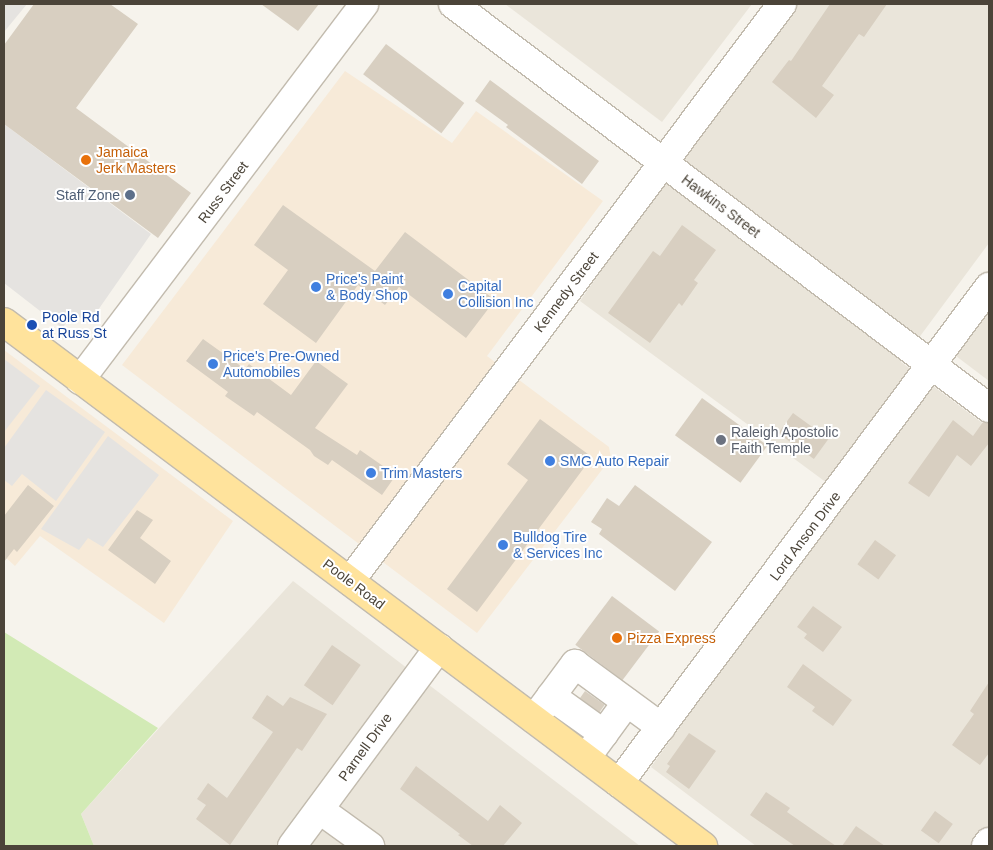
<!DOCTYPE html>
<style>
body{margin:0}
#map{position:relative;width:993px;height:850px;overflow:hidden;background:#f6f3ec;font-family:Helvetica,sans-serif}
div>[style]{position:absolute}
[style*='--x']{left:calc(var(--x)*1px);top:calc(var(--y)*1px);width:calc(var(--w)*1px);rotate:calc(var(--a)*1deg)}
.residential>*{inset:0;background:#eae5da}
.commercial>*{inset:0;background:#f7ead8}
.green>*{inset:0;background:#d2eab5}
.parking>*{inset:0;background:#e5e3e0}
.building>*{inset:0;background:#d8cfc1;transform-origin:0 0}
.roads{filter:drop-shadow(1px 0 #c2bbae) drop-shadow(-1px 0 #c2bbae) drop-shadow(0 1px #c2bbae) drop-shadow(0 -1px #c2bbae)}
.minor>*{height:28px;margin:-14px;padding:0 14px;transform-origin:14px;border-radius:14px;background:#fff}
.major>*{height:28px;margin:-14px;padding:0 14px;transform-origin:14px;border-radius:14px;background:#ffe39c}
.dots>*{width:14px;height:14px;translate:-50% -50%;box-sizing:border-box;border:2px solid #fff;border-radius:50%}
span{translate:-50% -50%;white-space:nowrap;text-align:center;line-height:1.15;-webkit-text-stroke:4px #fff;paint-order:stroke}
.food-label{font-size:14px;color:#c56008}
.left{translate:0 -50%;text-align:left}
.street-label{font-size:14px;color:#4b4439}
.service-label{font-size:14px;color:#4e5e75}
.right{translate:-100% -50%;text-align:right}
.shop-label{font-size:14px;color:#366cbe}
.transit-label{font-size:14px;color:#164399}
.worship-label{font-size:14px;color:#5b616d}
.frame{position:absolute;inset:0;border:5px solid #4b4439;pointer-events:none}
</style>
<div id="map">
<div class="residential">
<div style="clip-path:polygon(505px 4px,752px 4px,662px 122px)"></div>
<div style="clip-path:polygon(798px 4px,989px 4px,989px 243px,901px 362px,989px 428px,989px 846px,756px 846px,651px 767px,846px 497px,580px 301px,665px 179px)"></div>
<div style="clip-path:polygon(989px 302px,989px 381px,952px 353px)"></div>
<div style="clip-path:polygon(293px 581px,640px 846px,94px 846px,81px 814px)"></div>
</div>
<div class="commercial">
<div style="clip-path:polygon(345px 71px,452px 143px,476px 111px,603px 201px,487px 356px,609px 447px,611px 458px,477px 633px,122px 365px)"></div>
<div style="clip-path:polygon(4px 350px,233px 521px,164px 623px,40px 536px,15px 566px,4px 556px)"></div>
</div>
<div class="green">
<div style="clip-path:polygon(4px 632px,158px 728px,81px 814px,94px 846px,4px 846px)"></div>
</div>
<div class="parking">
<div style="clip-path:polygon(4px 4px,27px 4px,4px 32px)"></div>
<div style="clip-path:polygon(4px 124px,151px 234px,89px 323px,74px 314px,62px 328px,4px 283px)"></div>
<div style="clip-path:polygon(4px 359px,40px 386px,4px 432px)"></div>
<div style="clip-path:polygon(46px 390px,105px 432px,56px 501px,22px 474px,12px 486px,4px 480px,4px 448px)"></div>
<div style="clip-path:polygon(108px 436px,159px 475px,103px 547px,88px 538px,79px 550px,41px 529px)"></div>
</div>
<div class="building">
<div style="clip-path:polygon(34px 4px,110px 4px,138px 24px,76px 108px,191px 193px,158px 238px,4px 124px,4px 45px)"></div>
<div style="clip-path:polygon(261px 4px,319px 4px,298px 31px)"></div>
<div style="clip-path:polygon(830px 4px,887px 4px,864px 37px,859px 34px,822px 86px,834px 95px,816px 118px,772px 82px,789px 60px,791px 61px)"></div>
<div style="left:386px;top:44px;width:98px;height:38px;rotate:37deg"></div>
<div style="clip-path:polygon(490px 80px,599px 161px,582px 184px,506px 127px,508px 125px,475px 101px)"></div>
<div style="clip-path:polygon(283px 205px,375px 271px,405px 232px,495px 300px,466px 338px,399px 287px,385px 305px,358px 285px,316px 343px,263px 304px,288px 270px,254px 245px)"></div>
<div style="clip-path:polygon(682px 225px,716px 250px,694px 280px,698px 283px,682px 306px,679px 303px,650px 343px,608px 313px,653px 251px,660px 256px)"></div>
<div style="clip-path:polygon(203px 339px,245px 369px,249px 364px,291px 395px,316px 361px,348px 384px,315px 428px,357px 455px,360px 450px,396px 475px,382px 495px,332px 460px,328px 465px,314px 456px,310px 450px,257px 412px,254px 416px,225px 396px,228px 392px,186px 361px)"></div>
<div style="left:702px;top:398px;width:81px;height:46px;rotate:36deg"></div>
<div style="left:793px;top:413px;width:44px;height:25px;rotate:36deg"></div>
<div style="clip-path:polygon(540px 419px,592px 457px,477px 612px,447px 589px,528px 480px,507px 464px)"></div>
<div style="clip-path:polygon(953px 420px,973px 436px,983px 422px,989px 423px,989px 443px,971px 466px,957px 455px,929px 497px,908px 483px)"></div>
<div style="clip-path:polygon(28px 485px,54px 506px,17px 552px,14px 549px,4px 562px,4px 516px)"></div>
<div style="clip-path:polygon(635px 485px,712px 542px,675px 591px,599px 534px,602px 529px,591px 522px,607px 498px,619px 506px)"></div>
<div style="clip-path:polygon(137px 510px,153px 520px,140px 538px,171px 561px,155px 584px,108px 550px)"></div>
<div style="left:875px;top:540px;width:26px;height:30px;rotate:36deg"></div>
<div style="left:612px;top:596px;width:59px;height:61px;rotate:37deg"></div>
<div style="clip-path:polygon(813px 606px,842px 627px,823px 652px,804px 638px,807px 634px,797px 627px)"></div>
<div style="left:332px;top:645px;width:35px;height:49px;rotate:35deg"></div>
<div style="clip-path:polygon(803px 664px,852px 700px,833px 726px,812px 711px,815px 707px,787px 687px)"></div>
<div style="clip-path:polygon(989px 682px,989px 753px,980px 765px,952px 745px,974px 714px,970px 711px)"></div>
<div style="left:585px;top:691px;width:24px;height:9px;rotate:35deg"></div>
<div style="clip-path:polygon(267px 695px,283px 706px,290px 697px,327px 714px,302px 751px,297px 748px,230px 845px,196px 819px,206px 805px,197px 799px,208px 783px,227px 798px,273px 732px,252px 718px)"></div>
<div style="clip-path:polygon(689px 733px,716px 751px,689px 789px,666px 772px,670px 766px,667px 764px)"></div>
<div style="clip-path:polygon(416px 766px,488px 821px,500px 805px,522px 823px,503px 846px,473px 846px,458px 835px,460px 834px,400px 789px)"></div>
<div style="clip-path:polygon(766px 792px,790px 808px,787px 812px,836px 846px,795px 846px,750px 815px)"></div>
<div style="left:935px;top:811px;width:22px;height:24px;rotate:36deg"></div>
<div style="clip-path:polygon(856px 826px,885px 846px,842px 846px)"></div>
</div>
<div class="roads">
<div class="minor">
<div style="--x:453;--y:4;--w:671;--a:37.01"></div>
<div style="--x:80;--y:380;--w:471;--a:-52.9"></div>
<div style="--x:350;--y:581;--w:721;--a:-53.18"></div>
<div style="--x:551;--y:696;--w:65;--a:35.6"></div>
<div style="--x:534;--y:719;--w:69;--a:-53.3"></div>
<div style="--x:575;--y:664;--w:107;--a:36.2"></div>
<div style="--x:586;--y:758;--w:69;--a:-53.8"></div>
<div style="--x:619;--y:783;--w:619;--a:-53.28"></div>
<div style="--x:320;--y:810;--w:62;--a:35.8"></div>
<div style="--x:292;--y:846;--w:247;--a:-53.5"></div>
<div style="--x:986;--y:846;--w:5;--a:-53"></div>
</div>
<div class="major">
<div style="--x:4;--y:322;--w:874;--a:36.86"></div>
</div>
</div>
<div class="dots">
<div style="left:86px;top:160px;background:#e8710a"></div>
<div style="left:130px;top:195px;background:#5c6f8a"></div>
<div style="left:316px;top:287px;background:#3f7fe0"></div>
<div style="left:448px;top:294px;background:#3f7fe0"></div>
<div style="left:32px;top:325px;background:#1a4fb4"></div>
<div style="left:213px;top:364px;background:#3f7fe0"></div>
<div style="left:721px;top:440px;background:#6b7280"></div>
<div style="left:550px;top:461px;background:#3f7fe0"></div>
<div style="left:371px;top:473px;background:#3f7fe0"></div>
<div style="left:503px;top:545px;background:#3f7fe0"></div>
<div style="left:617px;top:638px;background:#e8710a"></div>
</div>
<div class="food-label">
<span class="left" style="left:96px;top:160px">Jamaica<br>Jerk Masters</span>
<span class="left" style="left:627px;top:638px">Pizza Express</span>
</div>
<div class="street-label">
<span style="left:223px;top:192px;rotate:-53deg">Russ Street</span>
<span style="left:721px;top:206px;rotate:37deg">Hawkins Street</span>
<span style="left:566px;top:292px;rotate:-53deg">Kennedy Street</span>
<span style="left:805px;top:536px;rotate:-53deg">Lord Anson Drive</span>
<span style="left:354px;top:584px;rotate:37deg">Poole Road</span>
<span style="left:365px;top:747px;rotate:-54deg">Parnell Drive</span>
</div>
<div class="service-label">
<span class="right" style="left:120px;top:195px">Staff Zone</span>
</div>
<div class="shop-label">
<span class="left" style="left:326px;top:287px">Price's Paint<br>&amp; Body Shop</span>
<span class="left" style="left:458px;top:294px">Capital<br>Collision Inc</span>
<span class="left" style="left:223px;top:364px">Price's Pre-Owned<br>Automobiles</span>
<span class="left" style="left:560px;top:461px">SMG Auto Repair</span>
<span class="left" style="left:381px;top:473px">Trim Masters</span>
<span class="left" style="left:513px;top:545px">Bulldog Tire<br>&amp; Services Inc</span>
</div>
<div class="transit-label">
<span class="left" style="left:42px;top:325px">Poole Rd<br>at Russ St</span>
</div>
<div class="worship-label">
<span class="left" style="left:731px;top:440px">Raleigh Apostolic<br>Faith Temple</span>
</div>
<div class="frame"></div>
</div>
